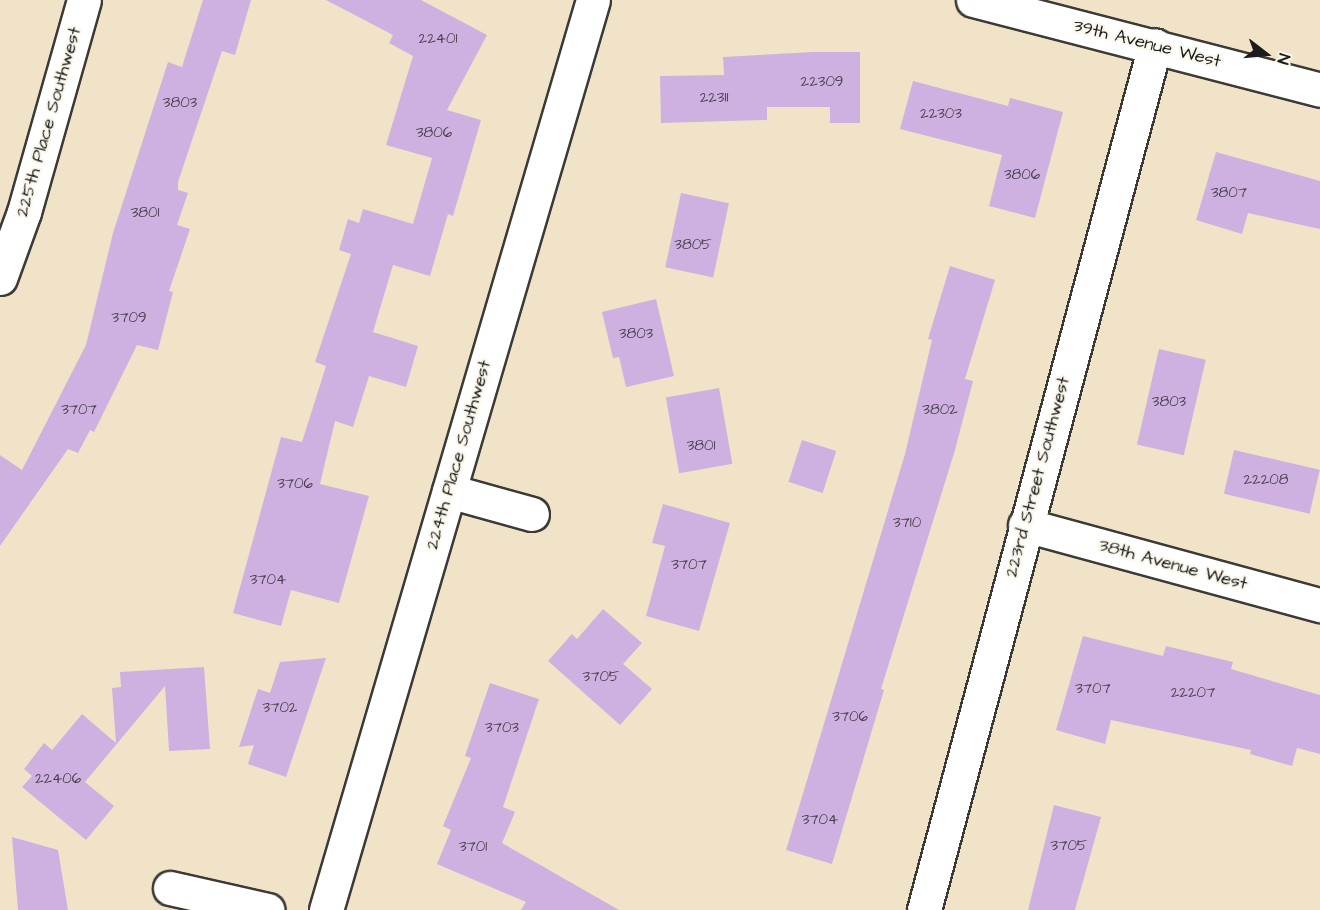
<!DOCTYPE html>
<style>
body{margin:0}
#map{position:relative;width:1320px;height:910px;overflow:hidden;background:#f1e3c7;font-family:"Architects Daughter",sans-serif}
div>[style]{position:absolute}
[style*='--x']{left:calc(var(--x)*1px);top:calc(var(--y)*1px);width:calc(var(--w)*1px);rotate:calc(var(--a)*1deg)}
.building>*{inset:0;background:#cfb1e1;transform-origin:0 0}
.roads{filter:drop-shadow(2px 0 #3c3a36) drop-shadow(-2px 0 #3c3a36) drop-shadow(0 2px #3c3a36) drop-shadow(0 -2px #3c3a36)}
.minor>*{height:33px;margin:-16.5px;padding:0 16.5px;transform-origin:16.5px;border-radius:16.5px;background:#fff}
.tertiary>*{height:33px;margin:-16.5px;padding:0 16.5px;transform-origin:16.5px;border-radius:16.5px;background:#fff}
span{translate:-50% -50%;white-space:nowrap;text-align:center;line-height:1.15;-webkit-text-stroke:4.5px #fbf7ec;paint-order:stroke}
.number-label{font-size:15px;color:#49414d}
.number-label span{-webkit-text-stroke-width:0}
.street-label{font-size:18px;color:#1c1c1c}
.north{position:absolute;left:1236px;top:24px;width:60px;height:60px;-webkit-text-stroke:4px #fbf7ec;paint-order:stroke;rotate:106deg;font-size:16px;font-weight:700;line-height:24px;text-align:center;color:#1c1c1c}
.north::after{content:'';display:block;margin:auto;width:21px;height:27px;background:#1c1c1c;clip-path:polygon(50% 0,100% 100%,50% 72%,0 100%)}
</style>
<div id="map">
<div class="building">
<div style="clip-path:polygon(203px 0,251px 0,235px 55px,222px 51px,178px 182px,178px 190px,188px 193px,177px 225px,190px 229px,169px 291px,173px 292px,158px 350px,137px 345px,94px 432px,90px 430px,78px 453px,68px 449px,0 546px,0 455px,22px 470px,86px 345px,113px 233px,168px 62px,182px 67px)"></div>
<div style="clip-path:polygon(326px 0,421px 0,487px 35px,447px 110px,481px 120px,453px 216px,448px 214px,430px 276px,393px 265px,373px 332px,418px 346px,406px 387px,369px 376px,353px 427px,335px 421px,320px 484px,369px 496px,339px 603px,291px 590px,281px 626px,233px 613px,281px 437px,302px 442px,326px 366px,315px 362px,351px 254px,339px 250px,348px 219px,359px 223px,363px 209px,413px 224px,432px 158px,386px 145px,413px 56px,389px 43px,393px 35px)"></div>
<div style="clip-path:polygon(813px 52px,860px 52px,860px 123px,830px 123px,830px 107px,767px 107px,767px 120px,661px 123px,660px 76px,724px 75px,723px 57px)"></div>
<div style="clip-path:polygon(913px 81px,1008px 106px,1010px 98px,1063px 112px,1035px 218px,989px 206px,1002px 155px,900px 129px)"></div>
<div style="clip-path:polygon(1216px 152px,1320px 181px,1320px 229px,1248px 213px,1242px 234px,1196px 220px)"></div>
<div style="left:681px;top:193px;width:49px;height:76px;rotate:12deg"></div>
<div style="clip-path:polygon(950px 266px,995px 280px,965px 379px,973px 381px,955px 450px,881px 689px,884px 690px,832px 864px,786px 850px,905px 454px,932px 340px,928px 339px)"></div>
<div style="clip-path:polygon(656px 299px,674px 376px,626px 387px,619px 357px,613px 358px,602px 312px)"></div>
<div style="left:1159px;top:349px;width:48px;height:98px;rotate:13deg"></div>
<div style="left:719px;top:388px;width:77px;height:54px;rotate:80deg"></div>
<div style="left:802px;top:440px;width:36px;height:44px;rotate:18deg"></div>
<div style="left:1234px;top:450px;width:88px;height:45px;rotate:13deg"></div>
<div style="clip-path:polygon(663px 504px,730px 523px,699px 631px,646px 616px,665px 546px,652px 543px)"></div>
<div style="clip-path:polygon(603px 609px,642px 643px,623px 664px,652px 689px,620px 725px,548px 661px,572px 634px,577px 639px)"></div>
<div style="clip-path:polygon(1083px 636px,1163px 656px,1166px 646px,1233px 662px,1231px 669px,1320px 695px,1320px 754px,1297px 748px,1292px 766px,1250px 754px,1251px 750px,1111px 720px,1105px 744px,1056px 730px)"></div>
<div style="clip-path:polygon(326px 658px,286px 777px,248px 764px,254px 745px,239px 747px,258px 689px,270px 693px,280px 662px)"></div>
<div style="clip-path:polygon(204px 667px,210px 749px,169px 751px,165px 686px,85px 782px,114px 806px,86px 840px,22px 787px,32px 776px,24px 769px,44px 743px,52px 750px,82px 714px,116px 743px,112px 688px,121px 687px,120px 672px)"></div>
<div style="clip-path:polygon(490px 683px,539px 699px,503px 807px,515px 812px,502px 843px,619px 910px,521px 910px,526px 902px,437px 864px,451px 830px,443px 826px,471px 758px,465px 756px)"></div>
<div style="clip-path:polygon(1054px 805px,1101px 817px,1075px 910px,1028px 910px)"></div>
<div style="clip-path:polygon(12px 837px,58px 850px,68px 910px,18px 910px)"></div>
</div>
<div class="roads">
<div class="minor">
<div style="--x:0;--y:278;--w:70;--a:-70"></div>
<div style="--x:24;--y:212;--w:220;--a:-74.2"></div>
<div style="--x:449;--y:491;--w:86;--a:15.5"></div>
<div style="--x:1025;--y:525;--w:306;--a:15.2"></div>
<div style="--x:170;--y:888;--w:100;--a:12.7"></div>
<div style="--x:924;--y:910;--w:895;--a:-75.05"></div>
</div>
<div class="tertiary">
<div style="--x:973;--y:0;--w:358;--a:14.5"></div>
<div style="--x:326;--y:910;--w:948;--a:-73.65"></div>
</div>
</div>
<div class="number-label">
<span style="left:438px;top:39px">22401</span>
<span style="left:822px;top:82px">22309</span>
<span style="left:714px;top:98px">22311</span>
<span style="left:180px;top:103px">3803</span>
<span style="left:941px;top:114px">22303</span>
<span style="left:434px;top:133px">3806</span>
<span style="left:1022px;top:175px">3806</span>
<span style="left:1229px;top:193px">3807</span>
<span style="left:145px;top:213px">3801</span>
<span style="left:693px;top:245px">3805</span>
<span style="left:129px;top:318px">3709</span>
<span style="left:636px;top:334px">3803</span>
<span style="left:1169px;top:402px">3803</span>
<span style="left:79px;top:410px">3707</span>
<span style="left:940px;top:410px">3802</span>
<span style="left:701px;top:446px">3801</span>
<span style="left:1266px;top:480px">22208</span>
<span style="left:295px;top:484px">3706</span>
<span style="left:907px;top:523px">3710</span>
<span style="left:689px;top:565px">3707</span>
<span style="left:268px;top:580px">3704</span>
<span style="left:601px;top:677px">3705</span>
<span style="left:1093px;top:689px">3707</span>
<span style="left:1193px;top:693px">22207</span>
<span style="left:280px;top:708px">3702</span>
<span style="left:850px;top:717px">3706</span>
<span style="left:502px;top:728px">3703</span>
<span style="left:58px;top:779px">22406</span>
<span style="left:820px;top:820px">3704</span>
<span style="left:1069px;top:846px">3705</span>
<span style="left:473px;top:847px">3701</span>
</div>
<div class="street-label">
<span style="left:1147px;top:44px;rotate:14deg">39th Avenue West</span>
<span style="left:49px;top:122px;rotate:-74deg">225th Place Southwest</span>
<span style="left:459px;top:455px;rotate:-74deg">224th Place Southwest</span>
<span style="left:1038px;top:477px;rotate:-75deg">223rd Street Southwest</span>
<span style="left:1173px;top:565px;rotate:15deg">38th Avenue West</span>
</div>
<div class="north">N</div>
</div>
